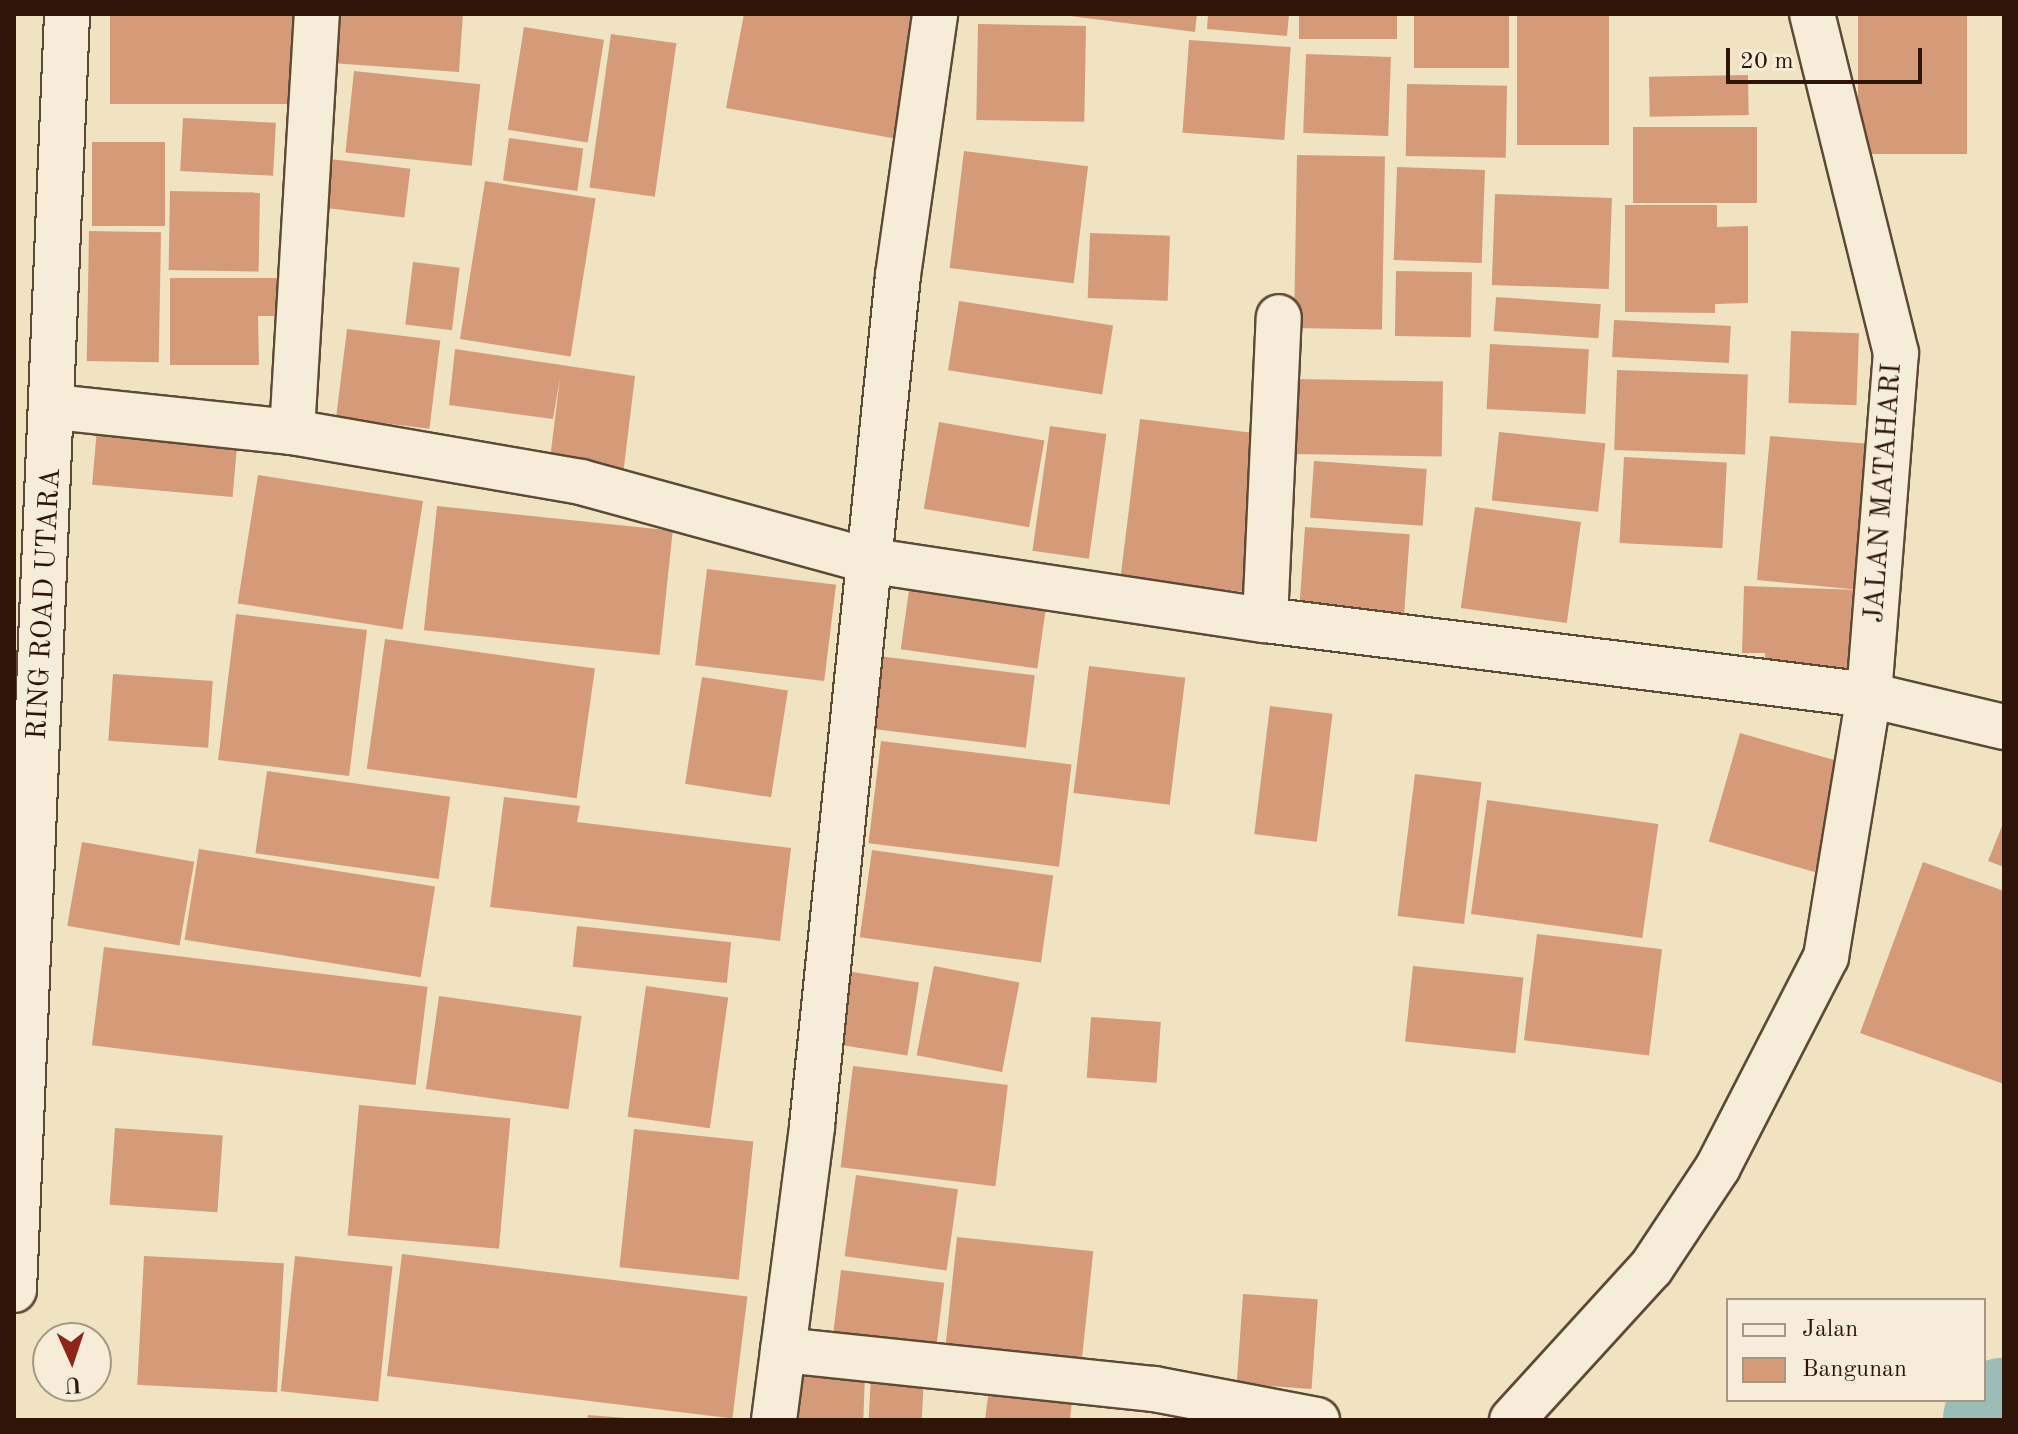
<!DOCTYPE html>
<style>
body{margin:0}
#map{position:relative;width:2018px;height:1434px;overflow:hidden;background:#efe3c1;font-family:"Old Standard TT",serif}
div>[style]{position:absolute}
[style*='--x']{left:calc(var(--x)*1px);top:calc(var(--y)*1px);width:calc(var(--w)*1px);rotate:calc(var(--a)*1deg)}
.river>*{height:118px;margin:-59px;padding:0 59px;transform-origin:59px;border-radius:59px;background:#9abdb8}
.building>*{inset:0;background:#d59b78;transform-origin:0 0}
.roads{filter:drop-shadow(2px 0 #5e4836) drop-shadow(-2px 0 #5e4836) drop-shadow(0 2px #5e4836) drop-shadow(0 -2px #5e4836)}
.minor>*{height:44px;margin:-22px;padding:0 22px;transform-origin:22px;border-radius:22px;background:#f5edd7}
span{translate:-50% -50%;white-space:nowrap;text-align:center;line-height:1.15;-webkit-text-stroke:6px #f5edd7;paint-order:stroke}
.street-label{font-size:28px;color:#2e1507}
.frame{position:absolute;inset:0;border:16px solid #2e1507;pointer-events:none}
.legend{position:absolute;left:1726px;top:1298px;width:260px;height:104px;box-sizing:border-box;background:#f5edd7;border:2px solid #a59784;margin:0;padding:10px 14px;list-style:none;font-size:24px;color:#2e1507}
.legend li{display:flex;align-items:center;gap:16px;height:40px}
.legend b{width:40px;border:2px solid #a59784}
.north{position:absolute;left:32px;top:1322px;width:80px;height:80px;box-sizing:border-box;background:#f5edd7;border:2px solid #a59784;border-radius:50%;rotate:177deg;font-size:22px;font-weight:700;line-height:32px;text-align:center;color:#2e1507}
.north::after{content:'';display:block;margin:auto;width:28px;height:36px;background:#8f2418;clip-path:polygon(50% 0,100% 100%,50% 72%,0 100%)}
.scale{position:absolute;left:1726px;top:48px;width:196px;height:36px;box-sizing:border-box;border:4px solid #2e1507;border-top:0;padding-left:10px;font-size:24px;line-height:28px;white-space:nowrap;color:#2e1507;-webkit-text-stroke:6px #f5edd7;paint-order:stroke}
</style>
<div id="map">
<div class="river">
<div style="--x:2002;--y:1420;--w:4;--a:-56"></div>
</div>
<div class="building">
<div style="left:110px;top:14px;width:190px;height:90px"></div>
<div style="clip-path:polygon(335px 14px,463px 14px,459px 72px,331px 63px)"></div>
<div style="clip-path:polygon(744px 14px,925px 14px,903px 140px,726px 108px)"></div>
<div style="clip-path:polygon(1055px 14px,1197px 14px,1195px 32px)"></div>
<div style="clip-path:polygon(1208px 14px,1289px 14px,1287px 36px,1207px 29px)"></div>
<div style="left:1299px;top:14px;width:98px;height:25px"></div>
<div style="left:1414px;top:14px;width:95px;height:54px"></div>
<div style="left:1517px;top:14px;width:92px;height:131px"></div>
<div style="left:1858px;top:14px;width:109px;height:140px"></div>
<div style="left:978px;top:24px;width:108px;height:96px;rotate:1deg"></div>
<div style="left:524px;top:27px;width:81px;height:104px;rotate:9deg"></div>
<div style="left:611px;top:34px;width:66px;height:155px;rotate:8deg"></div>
<div style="left:1189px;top:40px;width:102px;height:93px;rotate:4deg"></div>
<div style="left:1306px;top:54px;width:85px;height:79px;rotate:2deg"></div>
<div style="left:354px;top:71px;width:127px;height:82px;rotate:6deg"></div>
<div style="left:1748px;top:75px;width:40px;height:99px;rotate:89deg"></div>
<div style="left:1407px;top:84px;width:100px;height:72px;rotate:1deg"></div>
<div style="left:183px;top:118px;width:93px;height:53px;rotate:3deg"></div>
<div style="left:1633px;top:127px;width:124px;height:76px"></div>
<div style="left:509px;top:138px;width:75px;height:43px;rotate:8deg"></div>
<div style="left:92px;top:142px;width:73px;height:84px"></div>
<div style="left:964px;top:151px;width:125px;height:118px;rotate:7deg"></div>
<div style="left:1297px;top:155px;width:88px;height:173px;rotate:1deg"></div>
<div style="left:322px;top:158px;width:89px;height:49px;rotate:7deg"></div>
<div style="left:1397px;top:167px;width:88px;height:93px;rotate:2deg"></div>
<div style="left:485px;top:181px;width:112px;height:160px;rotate:9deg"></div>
<div style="left:170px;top:191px;width:90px;height:79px;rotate:1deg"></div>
<div style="left:1495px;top:194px;width:117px;height:91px;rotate:2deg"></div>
<div style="clip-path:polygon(1625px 205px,1717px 205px,1717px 227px,1748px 226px,1748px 303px,1715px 304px,1715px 313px,1625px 312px)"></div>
<div style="left:89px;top:231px;width:72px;height:130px;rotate:1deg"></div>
<div style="left:1090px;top:233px;width:80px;height:65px;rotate:2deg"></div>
<div style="left:413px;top:262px;width:47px;height:63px;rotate:7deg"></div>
<div style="left:1396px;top:271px;width:76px;height:65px;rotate:1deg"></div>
<div style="clip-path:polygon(170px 278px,291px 278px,292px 316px,258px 316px,259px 365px,170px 365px)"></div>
<div style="left:1496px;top:297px;width:105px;height:34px;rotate:4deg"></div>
<div style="left:959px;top:301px;width:156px;height:70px;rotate:9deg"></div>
<div style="left:1614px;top:320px;width:117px;height:37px;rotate:3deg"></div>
<div style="left:347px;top:329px;width:94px;height:89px;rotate:7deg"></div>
<div style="left:1791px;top:331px;width:68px;height:72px;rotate:2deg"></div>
<div style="left:1490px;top:344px;width:99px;height:65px;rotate:3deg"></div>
<div style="clip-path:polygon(455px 349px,635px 376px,623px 475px,549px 467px,560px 378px,553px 419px,449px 405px)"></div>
<div style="left:1617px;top:370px;width:131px;height:80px;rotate:2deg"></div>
<div style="left:1294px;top:379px;width:149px;height:75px;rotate:1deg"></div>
<div style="left:1140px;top:419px;width:131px;height:159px;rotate:7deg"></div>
<div style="left:939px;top:422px;width:107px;height:88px;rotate:10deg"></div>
<div style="left:1050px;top:426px;width:57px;height:126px;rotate:8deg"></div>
<div style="left:97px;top:429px;width:141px;height:56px;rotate:5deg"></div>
<div style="left:1499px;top:432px;width:107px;height:69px;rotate:6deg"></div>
<div style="clip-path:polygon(1770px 436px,1884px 445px,1865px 685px,1764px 682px,1765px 653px,1742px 653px,1744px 586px,1861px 590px,1757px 580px)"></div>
<div style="left:1624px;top:457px;width:103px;height:86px;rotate:3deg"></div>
<div style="left:1314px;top:461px;width:113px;height:57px;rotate:4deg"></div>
<div style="left:258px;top:475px;width:167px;height:130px;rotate:9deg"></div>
<div style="left:437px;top:506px;width:237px;height:125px;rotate:6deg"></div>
<div style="left:1475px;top:507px;width:107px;height:102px;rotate:8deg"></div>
<div style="left:1305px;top:527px;width:105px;height:91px;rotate:4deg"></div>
<div style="left:707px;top:569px;width:130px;height:97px;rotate:7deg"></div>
<div style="left:911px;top:576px;width:138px;height:74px;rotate:8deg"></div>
<div style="left:236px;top:614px;width:132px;height:147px;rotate:7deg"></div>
<div style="left:385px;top:639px;width:212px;height:131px;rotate:8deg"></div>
<div style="left:870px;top:655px;width:166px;height:73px;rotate:7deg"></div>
<div style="left:1089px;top:666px;width:97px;height:128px;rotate:7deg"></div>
<div style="left:113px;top:674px;width:100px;height:67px;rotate:4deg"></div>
<div style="left:702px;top:677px;width:87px;height:108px;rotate:9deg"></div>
<div style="left:1270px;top:706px;width:63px;height:129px;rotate:7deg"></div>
<div style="left:1740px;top:733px;width:110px;height:113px;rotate:16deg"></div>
<div style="left:881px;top:741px;width:192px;height:103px;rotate:7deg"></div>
<div style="left:267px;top:771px;width:185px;height:83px;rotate:8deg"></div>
<div style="left:1415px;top:774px;width:67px;height:143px;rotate:7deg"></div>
<div style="clip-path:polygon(504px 797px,580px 806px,577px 822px,791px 848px,780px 941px,490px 907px)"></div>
<div style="left:1487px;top:800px;width:173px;height:115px;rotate:8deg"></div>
<div style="clip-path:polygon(2004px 821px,2004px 867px,1988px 861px)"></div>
<div style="left:82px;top:842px;width:114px;height:85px;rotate:10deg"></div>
<div style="left:199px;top:849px;width:239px;height:92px;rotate:9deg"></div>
<div style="left:872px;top:850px;width:183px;height:88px;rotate:8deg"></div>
<div style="clip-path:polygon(1923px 862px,2004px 891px,2004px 1084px,1860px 1033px)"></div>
<div style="left:577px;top:926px;width:155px;height:41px;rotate:6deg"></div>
<div style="left:1537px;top:934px;width:126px;height:107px;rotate:7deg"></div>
<div style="left:104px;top:947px;width:326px;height:99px;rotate:7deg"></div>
<div style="left:934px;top:966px;width:87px;height:91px;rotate:11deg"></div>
<div style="left:1413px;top:966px;width:111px;height:76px;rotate:6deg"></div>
<div style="left:840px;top:970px;width:80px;height:74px;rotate:9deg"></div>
<div style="left:646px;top:986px;width:83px;height:132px;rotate:8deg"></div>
<div style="left:439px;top:996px;width:144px;height:94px;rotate:8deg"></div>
<div style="left:1091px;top:1017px;width:70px;height:61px;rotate:4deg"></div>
<div style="left:853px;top:1066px;width:156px;height:102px;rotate:7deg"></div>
<div style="left:359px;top:1105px;width:152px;height:131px;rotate:5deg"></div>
<div style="left:115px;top:1128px;width:108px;height:77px;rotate:4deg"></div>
<div style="left:634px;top:1129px;width:120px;height:139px;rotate:6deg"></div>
<div style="left:856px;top:1175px;width:103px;height:82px;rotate:8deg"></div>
<div style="left:957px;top:1237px;width:137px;height:112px;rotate:6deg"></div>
<div style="left:402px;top:1254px;width:348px;height:123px;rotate:7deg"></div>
<div style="left:144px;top:1256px;width:140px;height:129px;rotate:3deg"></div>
<div style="left:295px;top:1256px;width:98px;height:136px;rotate:6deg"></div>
<div style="left:841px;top:1270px;width:104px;height:79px;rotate:7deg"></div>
<div style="left:1243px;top:1294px;width:75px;height:90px;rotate:4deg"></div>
<div style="left:784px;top:1370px;width:81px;height:50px;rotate:2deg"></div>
<div style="left:871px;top:1376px;width:53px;height:44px;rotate:3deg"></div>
<div style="clip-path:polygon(990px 1380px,1073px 1390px,1070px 1420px,985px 1420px)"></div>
<div style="clip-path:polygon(588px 1415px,626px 1418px,626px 1420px,587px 1420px)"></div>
</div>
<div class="roads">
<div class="minor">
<div style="--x:54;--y:407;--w:239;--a:6"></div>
<div style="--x:292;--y:432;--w:293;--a:9.8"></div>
<div style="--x:581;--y:482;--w:296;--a:15.3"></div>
<div style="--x:867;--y:560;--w:402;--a:8.6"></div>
<div style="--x:1265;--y:620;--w:609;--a:7.08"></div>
<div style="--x:1869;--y:695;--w:139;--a:13.3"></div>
<div style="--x:292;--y:432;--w:419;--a:-86.6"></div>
<div style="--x:1265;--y:620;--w:303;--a:-87.4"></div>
<div style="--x:14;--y:1290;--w:1277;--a:-87.62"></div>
<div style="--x:783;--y:1350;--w:373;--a:6"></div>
<div style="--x:1154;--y:1389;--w:166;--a:10.8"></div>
<div style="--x:774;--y:1420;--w:296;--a:-82.6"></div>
<div style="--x:812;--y:1126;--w:855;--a:-84.23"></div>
<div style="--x:898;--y:275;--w:264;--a:-81.9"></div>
<div style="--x:1512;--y:1420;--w:206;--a:-47.6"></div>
<div style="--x:1651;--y:1268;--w:121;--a:-56.4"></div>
<div style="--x:1718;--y:1167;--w:236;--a:-62.8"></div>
<div style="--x:1826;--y:957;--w:266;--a:-80.7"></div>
<div style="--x:1869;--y:695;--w:343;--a:-85.5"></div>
<div style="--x:1896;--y:353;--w:349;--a:-103.9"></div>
</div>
</div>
<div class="street-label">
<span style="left:1884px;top:493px;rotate:-86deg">JALAN MATAHARI</span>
<span style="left:45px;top:604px;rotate:-87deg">RING ROAD UTARA</span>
</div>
<div class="frame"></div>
<ul class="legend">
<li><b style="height:10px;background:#f5edd7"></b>Jalan</li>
<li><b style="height:22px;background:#d59b78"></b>Bangunan</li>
</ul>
<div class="north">U</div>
<div class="scale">20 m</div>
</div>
